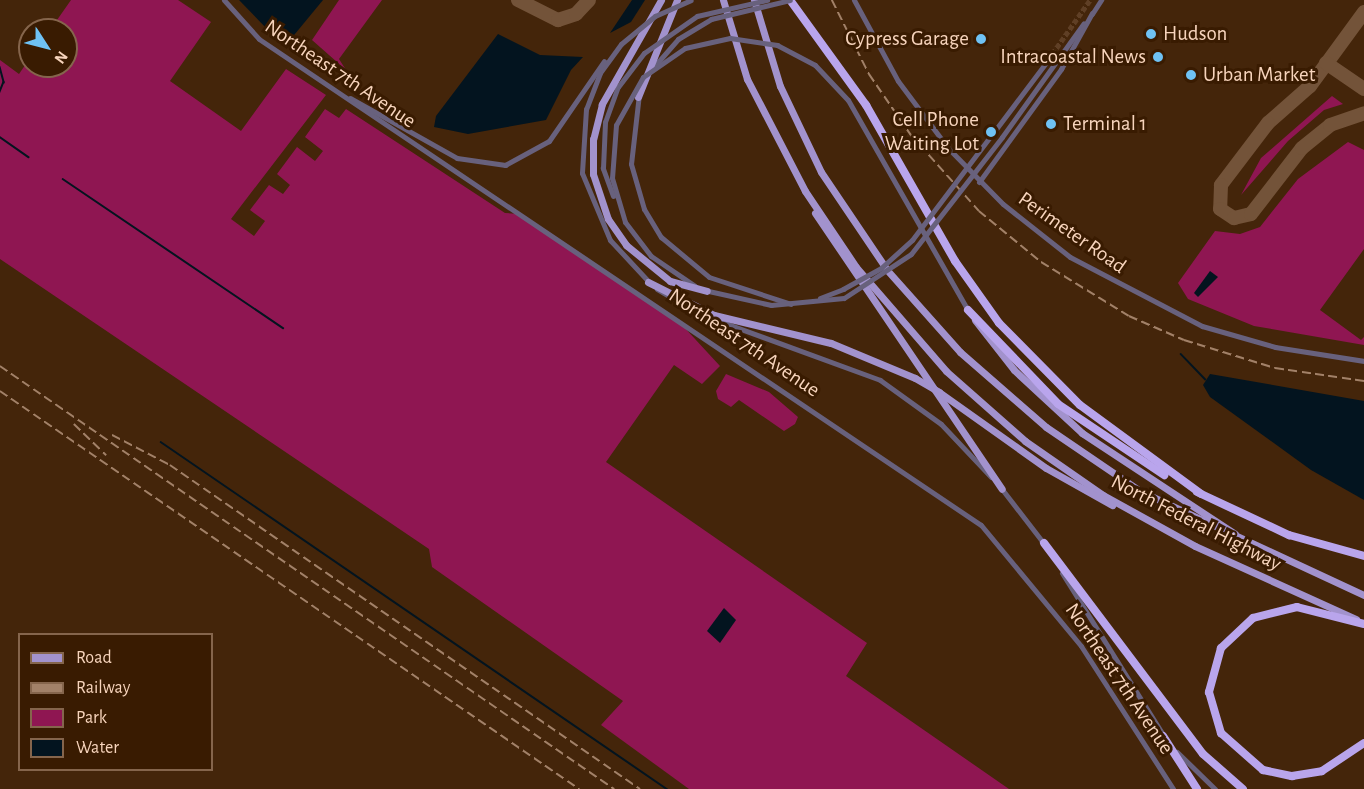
<!DOCTYPE html>
<style>
body{margin:0}
#map{position:relative;width:1364px;height:789px;overflow:hidden;background:#44250a;font-family:"Alegreya Sans",sans-serif}
div>[style]{position:absolute}
[style*='--x']{left:calc(var(--x)*1px);top:calc(var(--y)*1px);width:calc(var(--w)*1px);rotate:calc(var(--a)*1deg)}
.green>*{inset:0;background:#8f1652}
.water>*{inset:0;background:#03141f}
.stream>*{height:1.5px;margin:-0.75px;padding:0 0.75px;transform-origin:0.75px;border-radius:0.75px;background:#03141f}
.taxiway>*{height:14px;margin:-7px;padding:0 7px;transform-origin:7px;border-radius:7px;background:#735339}
.tertiary-tunnel>*{height:5px;margin-top:-2.5px;transform-origin:0;background:repeating-linear-gradient(90deg,#5f3f25 0 5px,transparent 0 7.5px)}
.tertiary>*{height:5px;margin:-2.5px;padding:0 2.5px;transform-origin:2.5px;border-radius:2.5px;background:#68617d}
.primary>*{height:7px;margin:-3.5px;padding:0 3.5px;transform-origin:3.5px;border-radius:3.5px;background:#a292cd}
.motorway>*{height:8px;margin:-4px;padding:0 4px;transform-origin:4px;border-radius:4px;background:#b9a5ec}
.rail>*{height:1.5px;margin-top:-0.75px;transform-origin:0;background:repeating-linear-gradient(90deg,#a28168 0 9px,transparent 0 13.5px)}
.tertiary-bridge>*{height:5px;margin:-2.5px;padding:0 2.5px;transform-origin:2.5px;border-radius:2.5px;background:#68617d}
.primary-bridge>*{height:7px;margin:-3.5px;padding:0 3.5px;transform-origin:3.5px;border-radius:3.5px;background:#a292cd}
.dots>*{width:16px;height:16px;translate:-50% -50%;box-sizing:border-box;border:3px solid #391b01;border-radius:50%}
span{translate:-50% -50%;white-space:nowrap;text-align:center;line-height:1.15;-webkit-text-stroke:6px #391b01;paint-order:stroke}
.poi-label{font-size:21px;color:#f7d4bc}
.left{translate:0 -50%;text-align:left}
.right{translate:-100% -50%;text-align:right}
.street-label{font-size:21px;color:#f7d4bc}
.legend{position:absolute;left:18px;top:633px;width:195px;height:138px;box-sizing:border-box;background:#391b01;border:2px solid #85654c;margin:0;padding:8px 10px;list-style:none;font-size:18px;color:#f7d4bc}
.legend li{display:flex;align-items:center;gap:12px;height:30px}
.legend b{width:30px;border:2px solid #85654c}
.north{position:absolute;left:18px;top:18px;width:60px;height:60px;box-sizing:border-box;background:#391b01;border:2px solid #85654c;border-radius:50%;rotate:126deg;font-size:16px;font-weight:700;line-height:24px;text-align:center;color:#f7d4bc}
.north::after{content:'';display:block;margin:auto;width:21px;height:27px;background:#6fc2f4;clip-path:polygon(50% 0,100% 100%,50% 72%,0 100%)}
</style>
<div id="map">
<div class="green">
<div style="clip-path:polygon(71px 0,178px 0,211px 22px,170px 81px,241px 131px,286px 69px,326px 95px,231px 219px,254px 236px,265px 221px,250px 210px,269px 185px,283px 194px,290px 185px,277px 174px,297px 147px,315px 161px,323px 151px,305px 137px,325px 109px,339px 118px,346px 109px,505px 213px,519px 214px,683px 326px,720px 366px,702px 384px,674px 365px,606px 462px,867px 643px,846px 676px,1009px 789px,689px 789px,601px 725px,623px 701px,432px 567px,429px 549px,0 259px,0 60px,19px 74px,30px 58px,30px 66px,66px 66px,66px 30px,50px 30px)"></div>
<div style="clip-path:polygon(339px 0,382px 0,339px 59px,346px 70px,312px 40px)"></div>
<div style="clip-path:polygon(1332px 96px,1343px 104px,1324px 110px,1288px 141px,1241px 195px,1261px 158px)"></div>
<div style="clip-path:polygon(1348px 142px,1364px 150px,1364px 249px,1320px 310px,1361px 340px,1364px 337px,1364px 345px,1254px 326px,1188px 299px,1178px 283px,1215px 231px,1240px 234px,1260px 227px,1298px 179px)"></div>
<div style="clip-path:polygon(726px 374px,769px 392px,798px 417px,795px 424px,784px 431px,739px 400px,731px 407px,718px 399px,716px 391px)"></div>
</div>
<div class="water">
<div style="clip-path:polygon(239px 0,323px 0,290px 40px,267px 29px)"></div>
<div style="clip-path:polygon(632px 0,645px 0,631px 22px,610px 33px)"></div>
<div style="clip-path:polygon(498px 34px,540px 55px,583px 57px,571px 70px,546px 120px,468px 134px,434px 127px,436px 116px)"></div>
<div style="clip-path:polygon(1210px 271px,1218px 277px,1198px 297px,1194px 293px)"></div>
<div style="clip-path:polygon(1210px 374px,1364px 401px,1364px 500px,1311px 470px,1210px 397px,1203px 385px)"></div>
<div style="clip-path:polygon(724px 608px,736px 620px,720px 643px,707px 631px)"></div>
</div>
<div class="stream">
<div style="--x:0;--y:67;--w:16;--a:75"></div>
<div style="--x:4;--y:82;--w:11;--a:112"></div>
<div style="--x:0;--y:137;--w:35;--a:35"></div>
<div style="--x:63;--y:179;--w:266;--a:34.1"></div>
<div style="--x:1181;--y:354;--w:35;--a:46"></div>
<div style="--x:161;--y:442;--w:614;--a:34.44"></div>
</div>
<div class="taxiway">
<div style="--x:518;--y:0;--w:45;--a:26.6"></div>
<div style="--x:558;--y:20;--w:19;--a:-18"></div>
<div style="--x:576;--y:14;--w:19;--a:-47"></div>
<div style="--x:1364;--y:12;--w:92;--a:126.1"></div>
<div style="--x:1310;--y:86;--w:56;--a:138.6"></div>
<div style="--x:1268;--y:123;--w:78;--a:127.2"></div>
<div style="--x:1221;--y:185;--w:24;--a:92"></div>
<div style="--x:1220;--y:209;--w:17;--a:33"></div>
<div style="--x:1234;--y:218;--w:17;--a:-13"></div>
<div style="--x:1251;--y:214;--w:83;--a:-52.3"></div>
<div style="--x:1302;--y:148;--w:36;--a:-39"></div>
<div style="--x:1330;--y:125;--w:36;--a:-19"></div>
<div style="--x:1326;--y:63;--w:46;--a:34.4"></div>
</div>
<div class="tertiary-tunnel">
<div style="--x:1048;--y:60;--w:73;--a:-55"></div>
</div>
<div class="tertiary">
<div style="--x:224;--y:0;--w:52;--a:48.1"></div>
<div style="--x:259;--y:39;--w:870;--a:33.95"></div>
<div style="--x:981;--y:525;--w:157;--a:50.4"></div>
<div style="--x:1081;--y:646;--w:170;--a:57.2"></div>
<div style="--x:854;--y:0;--w:92;--a:61.5"></div>
<div style="--x:898;--y:81;--w:84;--a:53.3"></div>
<div style="--x:948;--y:148;--w:78;--a:45.5"></div>
<div style="--x:1003;--y:204;--w:85;--a:38.3"></div>
<div style="--x:1070;--y:257;--w:149;--a:27.6"></div>
<div style="--x:1202;--y:326;--w:76;--a:16"></div>
<div style="--x:1275;--y:347;--w:90;--a:8.9"></div>
<div style="--x:1092;--y:14;--w:17;--a:-57"></div>
<div style="--x:621;--y:44;--w:36;--a:126"></div>
<div style="--x:600;--y:73;--w:39;--a:111"></div>
<div style="--x:586;--y:109;--w:64;--a:93.6"></div>
<div style="--x:582;--y:173;--w:73;--a:67.3"></div>
<div style="--x:610;--y:240;--w:59;--a:47.1"></div>
<div style="--x:777;--y:45;--w:43;--a:27.8"></div>
<div style="--x:815;--y:65;--w:48;--a:46.7"></div>
<div style="--x:848;--y:100;--w:242;--a:60.3"></div>
<div style="--x:651;--y:70;--w:41;--a:-48.9"></div>
<div style="--x:678;--y:39;--w:39;--a:-31"></div>
<div style="--x:639;--y:94;--w:70;--a:96.5"></div>
<div style="--x:631;--y:164;--w:47;--a:73.9"></div>
<div style="--x:644;--y:209;--w:33;--a:59"></div>
<div style="--x:661;--y:237;--w:62;--a:39.8"></div>
<div style="--x:709;--y:277;--w:86;--a:18.2"></div>
<div style="--x:350;--y:98;--w:123;--a:29.3"></div>
<div style="--x:457;--y:158;--w:49;--a:8.3"></div>
<div style="--x:505;--y:165;--w:50;--a:-28.6"></div>
<div style="--x:549;--y:141;--w:97;--a:-55.5"></div>
<div style="--x:616;--y:125;--w:53;--a:94.3"></div>
<div style="--x:612;--y:178;--w:46;--a:73.5"></div>
<div style="--x:625;--y:222;--w:43;--a:52.6"></div>
<div style="--x:651;--y:256;--w:53;--a:34.3"></div>
<div style="--x:990;--y:137;--w:96;--a:-53"></div>
<div style="--x:1002;--y:137;--w:140;--a:-54.3"></div>
<div style="--x:979;--y:182;--w:140;--a:-54"></div>
<div style="--x:1061;--y:69;--w:64;--a:-61"></div>
<div style="--x:613;--y:196;--w:30;--a:-110"></div>
<div style="--x:603;--y:168;--w:46;--a:-87.5"></div>
<div style="--x:605;--y:122;--w:37;--a:-70"></div>
<div style="--x:618;--y:87;--w:43;--a:-52.6"></div>
<div style="--x:657;--y:289;--w:50;--a:30.2"></div>
<div style="--x:700;--y:314;--w:192;--a:20.1"></div>
<div style="--x:880;--y:380;--w:75;--a:35.8"></div>
<div style="--x:941;--y:424;--w:73;--a:46.7"></div>
<div style="--x:704;--y:290;--w:69;--a:12.6"></div>
<div style="--x:771;--y:305;--w:73;--a:-5.5"></div>
<div style="--x:820;--y:298;--w:25;--a:-21"></div>
<div style="--x:1001;--y:488;--w:72;--a:52.3"></div>
<div style="--x:1062;--y:573;--w:192;--a:58"></div>
<div style="--x:1177;--y:752;--w:53;--a:44.2"></div>
</div>
<div class="primary">
<div style="--x:661;--y:0;--w:120;--a:119.6"></div>
<div style="--x:602;--y:104;--w:36;--a:104"></div>
<div style="--x:593;--y:139;--w:35;--a:90"></div>
<div style="--x:593;--y:174;--w:47;--a:71.6"></div>
<div style="--x:608;--y:219;--w:32;--a:55"></div>
<div style="--x:626;--y:245;--w:57;--a:39.3"></div>
<div style="--x:670;--y:281;--w:38;--a:15"></div>
<div style="--x:723;--y:0;--w:83;--a:73.1"></div>
<div style="--x:747;--y:79;--w:126;--a:62.6"></div>
<div style="--x:805;--y:191;--w:92;--a:56.1"></div>
<div style="--x:856;--y:267;--w:138;--a:49.1"></div>
<div style="--x:946;--y:371;--w:106;--a:41.5"></div>
<div style="--x:1025;--y:441;--w:95;--a:34.7"></div>
<div style="--x:1103;--y:495;--w:105;--a:29"></div>
<div style="--x:1195;--y:546;--w:177;--a:24.4"></div>
<div style="--x:754;--y:0;--w:90;--a:73.2"></div>
<div style="--x:780;--y:86;--w:95;--a:64.5"></div>
<div style="--x:821;--y:172;--w:118;--a:56"></div>
<div style="--x:887;--y:270;--w:110;--a:48.3"></div>
<div style="--x:960;--y:352;--w:114;--a:41.1"></div>
<div style="--x:1046;--y:427;--w:114;--a:34.2"></div>
<div style="--x:1140;--y:491;--w:247;--a:24.9"></div>
<div style="--x:638;--y:97;--w:105;--a:-68.1"></div>
<div style="--x:815;--y:213;--w:333;--a:55.9"></div>
<div style="--x:648;--y:282;--w:74;--a:26.6"></div>
<div style="--x:714;--y:315;--w:120;--a:13.5"></div>
<div style="--x:831;--y:343;--w:91;--a:22.6"></div>
<div style="--x:975;--y:320;--w:63;--a:52"></div>
<div style="--x:1014;--y:370;--w:93;--a:42.8"></div>
<div style="--x:1082;--y:433;--w:183;--a:33.4"></div>
<div style="--x:939;--y:392;--w:131;--a:35.4"></div>
<div style="--x:1046;--y:468;--w:76;--a:29.3"></div>
</div>
<div class="motorway">
<div style="--x:790;--y:0;--w:130;--a:54.1"></div>
<div style="--x:866;--y:105;--w:180;--a:60.3"></div>
<div style="--x:955;--y:261;--w:76;--a:54.6"></div>
<div style="--x:999;--y:323;--w:115;--a:45.4"></div>
<div style="--x:1080;--y:405;--w:150;--a:36.3"></div>
<div style="--x:968;--y:310;--w:130;--a:46.2"></div>
<div style="--x:1058;--y:404;--w:128;--a:33.8"></div>
<div style="--x:1197;--y:492;--w:102;--a:25.1"></div>
<div style="--x:1289;--y:535;--w:78;--a:15.6"></div>
<div style="--x:1044;--y:543;--w:264;--a:53"></div>
<div style="--x:1203;--y:754;--w:53;--a:41.2"></div>
<div style="--x:1364;--y:624;--w:69;--a:-165.8"></div>
<div style="--x:1297;--y:607;--w:45;--a:166"></div>
<div style="--x:1253;--y:618;--w:44;--a:136.8"></div>
<div style="--x:1221;--y:648;--w:46;--a:105.3"></div>
<div style="--x:1209;--y:692;--w:43;--a:73.7"></div>
<div style="--x:1221;--y:733;--w:56;--a:41.4"></div>
<div style="--x:1263;--y:770;--w:30;--a:12"></div>
<div style="--x:1292;--y:776;--w:30;--a:-9"></div>
<div style="--x:1322;--y:771;--w:50;--a:-33.7"></div>
<div style="--x:1163;--y:736;--w:63;--a:57.3"></div>
</div>
<div class="rail">
<div style="--x:832;--y:0;--w:83;--a:63.4"></div>
<div style="--x:869;--y:74;--w:74;--a:55.5"></div>
<div style="--x:911;--y:135;--w:102;--a:48.2"></div>
<div style="--x:979;--y:211;--w:80;--a:39.4"></div>
<div style="--x:1041;--y:262;--w:103;--a:31.5"></div>
<div style="--x:1129;--y:316;--w:60;--a:23.6"></div>
<div style="--x:1184;--y:340;--w:95;--a:17.1"></div>
<div style="--x:1275;--y:368;--w:90;--a:8.3"></div>
<div style="--x:0;--y:366;--w:746;--a:34.56"></div>
<div style="--x:0;--y:391;--w:703;--a:34.5"></div>
<div style="--x:74;--y:424;--w:45;--a:44.1"></div>
<div style="--x:112;--y:435;--w:65;--a:27.3"></div>
<div style="--x:170;--y:465;--w:571;--a:34.58"></div>
</div>
<div class="tertiary-bridge">
<div style="--x:711;--y:19;--w:81;--a:-13.5"></div>
<div style="--x:621;--y:44;--w:44;--a:-39.5"></div>
<div style="--x:655;--y:16;--w:39;--a:-24"></div>
<div style="--x:644;--y:53;--w:65;--a:-34.9"></div>
<div style="--x:697;--y:16;--w:72;--a:-12.9"></div>
<div style="--x:616;--y:125;--w:55;--a:-60.6"></div>
<div style="--x:643;--y:77;--w:51;--a:-34.6"></div>
<div style="--x:685;--y:48;--w:46;--a:-12.5"></div>
<div style="--x:730;--y:38;--w:48;--a:8.5"></div>
<div style="--x:843;--y:289;--w:43;--a:-28.9"></div>
<div style="--x:881;--y:268;--w:42;--a:-42.1"></div>
<div style="--x:912;--y:240;--w:129;--a:-52.9"></div>
<div style="--x:844;--y:298;--w:80;--a:-33.3"></div>
<div style="--x:911;--y:254;--w:148;--a:-52.1"></div>
</div>
<div class="primary-bridge">
<div style="--x:915;--y:378;--w:28;--a:30"></div>
</div>
<div class="dots">
<div style="left:1151px;top:34px;background:#6fc2f4"></div>
<div style="left:981px;top:39px;background:#6fc2f4"></div>
<div style="left:1158px;top:57px;background:#6fc2f4"></div>
<div style="left:1191px;top:75px;background:#6fc2f4"></div>
<div style="left:1051px;top:124px;background:#6fc2f4"></div>
<div style="left:991px;top:132px;background:#6fc2f4"></div>
</div>
<div class="poi-label">
<span class="left" style="left:1163px;top:34px">Hudson</span>
<span class="right" style="left:969px;top:39px">Cypress Garage</span>
<span class="right" style="left:1146px;top:57px">Intracoastal News</span>
<span class="left" style="left:1203px;top:75px">Urban Market</span>
<span class="right" style="left:979px;top:132px">Cell Phone<br>Waiting Lot</span>
<span class="left" style="left:1063px;top:124px">Terminal 1</span>
</div>
<div class="street-label">
<span style="left:340px;top:74px;rotate:34deg">Northeast 7th Avenue</span>
<span style="left:1072px;top:233px;rotate:35deg">Perimeter Road</span>
<span style="left:744px;top:343px;rotate:34deg">Northeast 7th Avenue</span>
<span style="left:1196px;top:523px;rotate:27deg">North Federal Highway</span>
<span style="left:1119px;top:679px;rotate:56deg">Northeast 7th Avenue</span>
</div>
<ul class="legend">
<li><b style="height:8px;background:#a292cd"></b>Road</li>
<li><b style="height:8px;background:#a28168"></b>Railway</li>
<li><b style="height:16px;background:#8f1652"></b>Park</li>
<li><b style="height:16px;background:#03141f"></b>Water</li>
</ul>
<div class="north">N</div>
</div>
